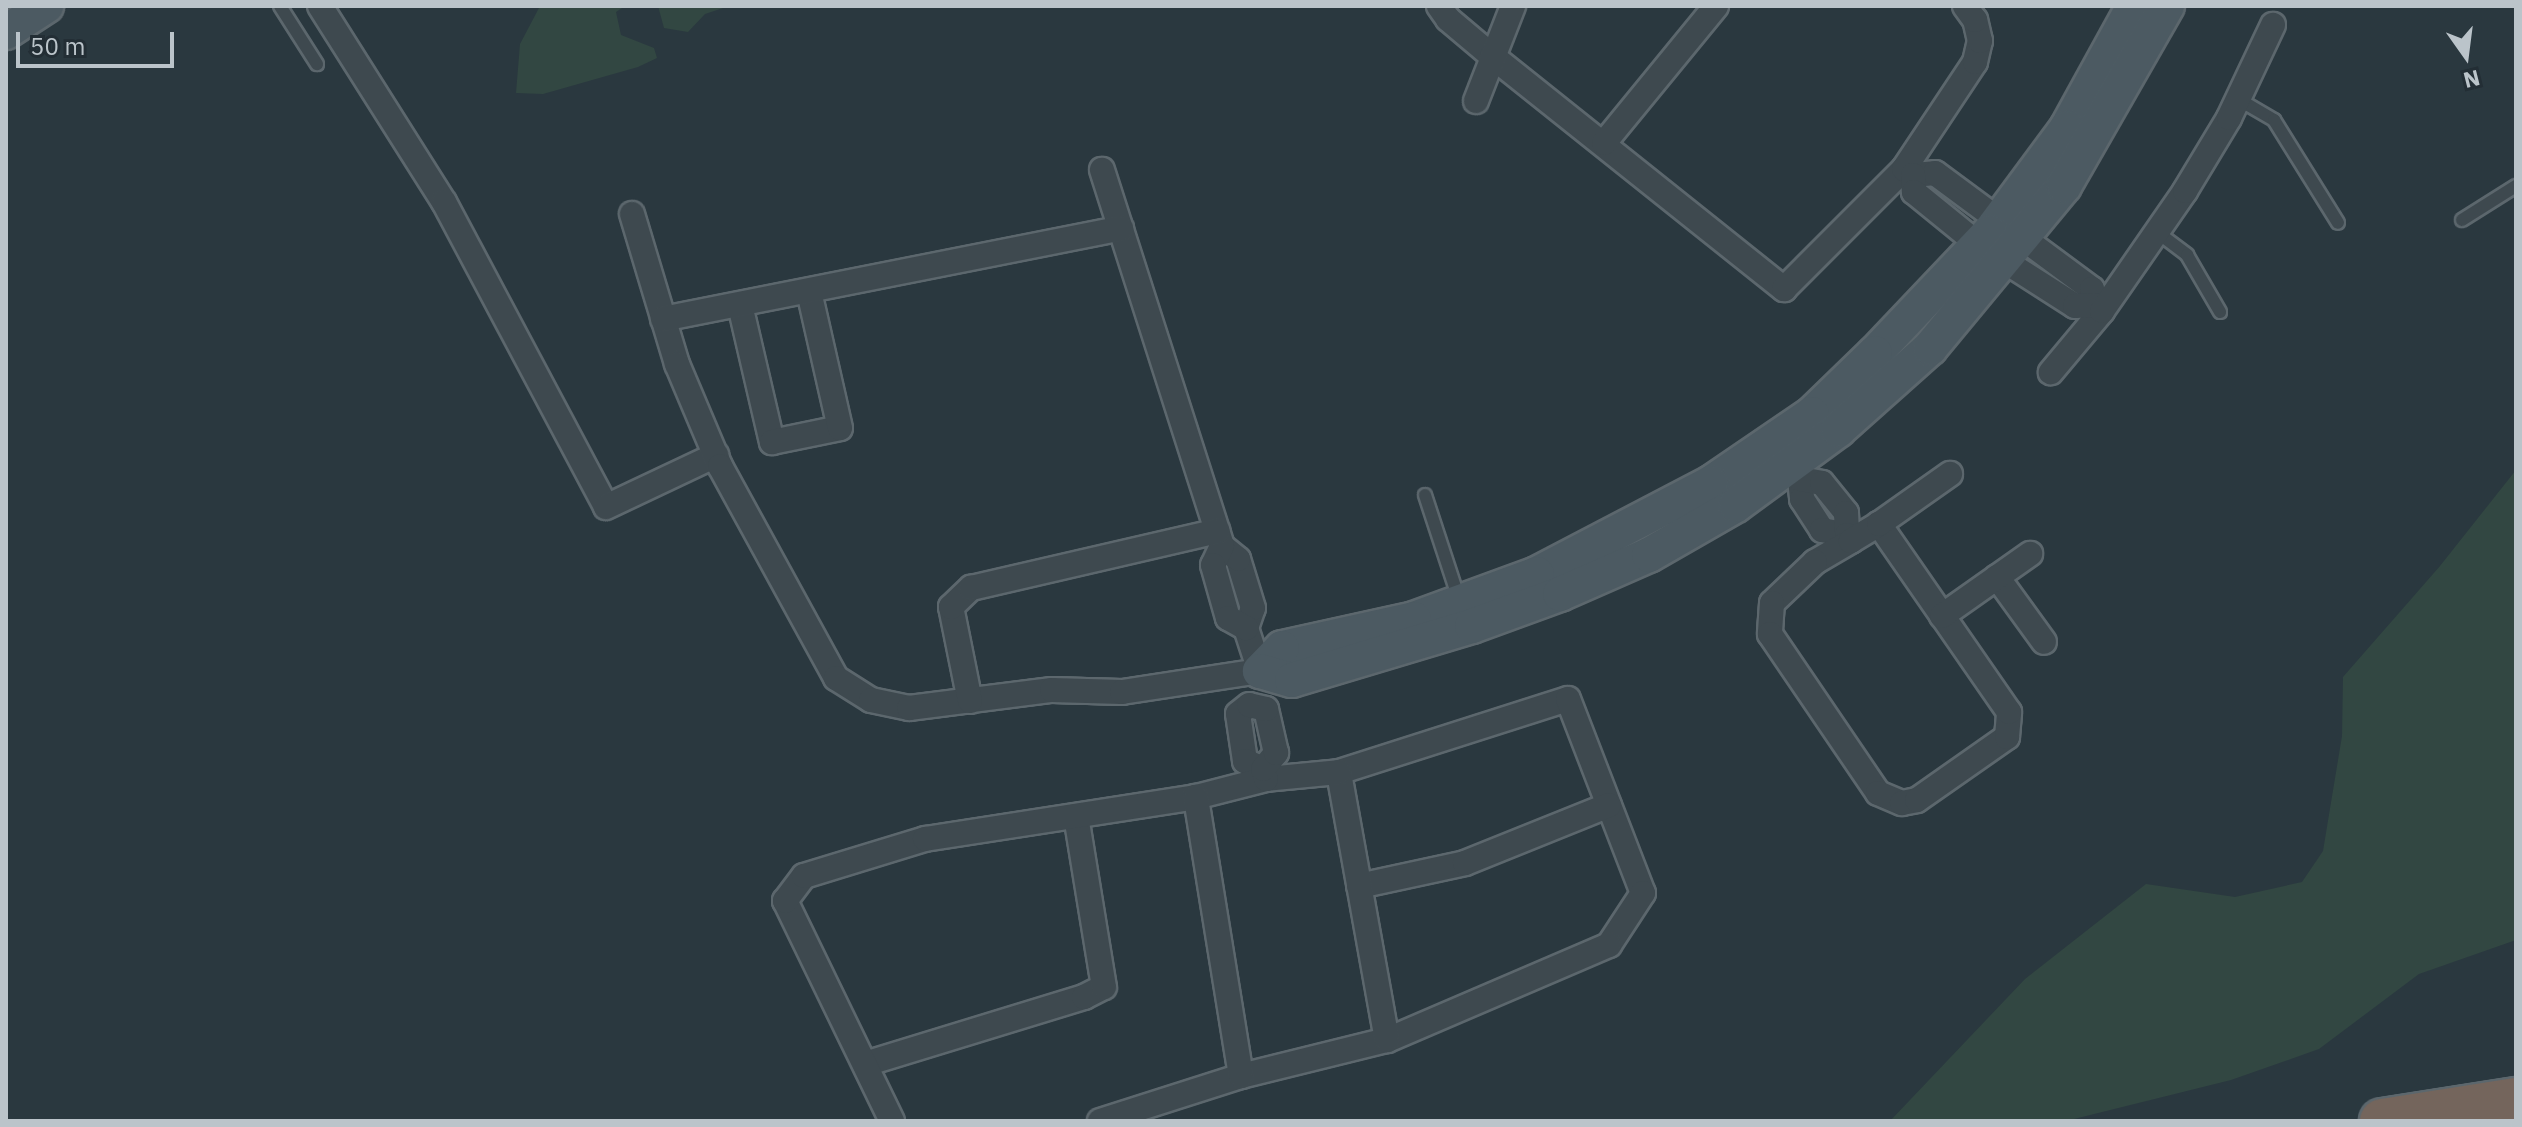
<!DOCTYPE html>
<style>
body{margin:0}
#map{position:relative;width:2522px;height:1127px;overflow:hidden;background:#2a383f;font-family:"IBM Plex Sans",sans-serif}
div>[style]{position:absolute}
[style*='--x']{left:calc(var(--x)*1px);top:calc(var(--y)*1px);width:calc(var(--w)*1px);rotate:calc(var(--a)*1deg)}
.green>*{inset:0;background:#324742}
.roads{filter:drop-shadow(2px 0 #5c676d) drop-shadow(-2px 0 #5c676d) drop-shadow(0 2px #5c676d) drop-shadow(0 -2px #5c676d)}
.lane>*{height:12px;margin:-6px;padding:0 6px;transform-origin:6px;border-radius:6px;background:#3e494f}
.street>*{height:24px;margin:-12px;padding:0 12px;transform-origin:12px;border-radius:12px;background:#3e494f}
.secondary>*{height:34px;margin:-17px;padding:0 17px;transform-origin:17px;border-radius:17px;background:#4c5a62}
.highway>*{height:44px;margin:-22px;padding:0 22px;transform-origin:22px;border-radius:22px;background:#74655c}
span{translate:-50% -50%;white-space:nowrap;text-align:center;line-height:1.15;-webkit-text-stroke:8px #232e35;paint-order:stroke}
.frame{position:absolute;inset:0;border:8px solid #bbc4ca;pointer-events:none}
.north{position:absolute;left:2426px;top:16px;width:80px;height:80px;-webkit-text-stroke:6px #232e35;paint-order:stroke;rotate:166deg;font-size:22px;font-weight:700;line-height:32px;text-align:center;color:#bbc4ca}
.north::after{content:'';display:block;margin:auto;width:28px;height:36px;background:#bbc4ca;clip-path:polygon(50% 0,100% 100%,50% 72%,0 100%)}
.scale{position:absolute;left:16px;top:32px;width:158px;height:36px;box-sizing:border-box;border:4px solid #bbc4ca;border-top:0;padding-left:10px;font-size:24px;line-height:28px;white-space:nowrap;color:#bbc4ca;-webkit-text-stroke:6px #232e35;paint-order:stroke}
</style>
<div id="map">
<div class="green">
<div style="clip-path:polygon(540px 6px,625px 6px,616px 12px,621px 35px,654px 48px,657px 58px,638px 67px,543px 94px,516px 93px,520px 44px)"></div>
<div style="clip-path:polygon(658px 6px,729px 6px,705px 14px,688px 32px,664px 28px)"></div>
<div style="clip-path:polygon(2516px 470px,2516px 940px,2419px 974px,2319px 1049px,2231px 1080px,2066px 1121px,1890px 1121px,2025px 979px,2146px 884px,2235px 897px,2302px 882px,2323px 851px,2342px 736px,2343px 677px,2440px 566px)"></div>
</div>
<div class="roads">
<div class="lane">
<div style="--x:280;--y:6;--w:69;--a:57.5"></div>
<div style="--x:2238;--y:99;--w:42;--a:30.3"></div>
<div style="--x:2274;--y:120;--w:121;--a:58.1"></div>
<div style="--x:2462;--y:220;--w:64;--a:-32.2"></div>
<div style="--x:2157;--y:232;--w:38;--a:37"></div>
<div style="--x:2187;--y:255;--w:66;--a:59.9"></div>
<div style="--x:1425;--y:495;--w:109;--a:71.9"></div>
</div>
<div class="street">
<div style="--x:320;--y:6;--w:232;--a:57.7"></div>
<div style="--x:444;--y:202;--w:345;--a:62"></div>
<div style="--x:606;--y:507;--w:122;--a:-25.3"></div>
<div style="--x:1439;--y:6;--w:16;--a:55"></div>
<div style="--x:1448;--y:19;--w:57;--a:40.1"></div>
<div style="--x:1492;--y:56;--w:374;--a:38.6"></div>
<div style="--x:1784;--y:289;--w:170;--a:-45"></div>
<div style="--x:1904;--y:169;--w:11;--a:34"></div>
<div style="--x:1913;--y:175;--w:22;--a:-5"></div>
<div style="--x:1935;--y:173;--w:195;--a:36.5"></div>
<div style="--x:2092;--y:289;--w:16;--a:83"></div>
<div style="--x:2094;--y:305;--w:10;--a:37"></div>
<div style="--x:2102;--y:311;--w:80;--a:129.9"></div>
<div style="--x:1476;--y:101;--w:102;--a:-68.7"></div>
<div style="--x:1604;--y:143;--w:177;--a:-50.7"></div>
<div style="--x:1904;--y:169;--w:128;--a:-56.4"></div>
<div style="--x:1975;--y:62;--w:22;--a:-77"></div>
<div style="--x:1980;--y:41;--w:22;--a:-103"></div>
<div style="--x:1975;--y:20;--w:17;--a:-126"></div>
<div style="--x:1913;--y:175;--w:17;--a:87"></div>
<div style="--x:1914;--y:192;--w:82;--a:39.1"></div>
<div style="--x:1978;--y:244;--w:115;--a:32.6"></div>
<div style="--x:2075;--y:306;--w:19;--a:-3"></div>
<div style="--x:632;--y:214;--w:157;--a:73.3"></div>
<div style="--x:677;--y:364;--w:111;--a:67.1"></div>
<div style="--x:720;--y:466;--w:242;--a:61.3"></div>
<div style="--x:836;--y:678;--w:41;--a:32.2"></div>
<div style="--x:871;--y:700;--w:39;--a:12"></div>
<div style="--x:909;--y:708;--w:144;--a:-7.2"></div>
<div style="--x:1052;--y:690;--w:70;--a:1.6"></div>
<div style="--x:1122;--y:692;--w:140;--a:-8.7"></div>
<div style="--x:1260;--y:671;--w:45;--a:-108"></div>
<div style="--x:1246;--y:628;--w:21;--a:-71"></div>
<div style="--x:1253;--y:608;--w:51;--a:-107"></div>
<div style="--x:1238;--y:559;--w:21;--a:-141"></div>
<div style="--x:1222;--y:546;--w:395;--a:-107.7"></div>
<div style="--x:740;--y:305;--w:141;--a:76.9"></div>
<div style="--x:772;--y:442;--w:69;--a:-11.6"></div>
<div style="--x:840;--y:428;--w:139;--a:-102.8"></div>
<div style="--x:2102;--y:311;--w:146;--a:-55.3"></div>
<div style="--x:2185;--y:191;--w:85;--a:-58.9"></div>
<div style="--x:2229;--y:118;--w:103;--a:-64.7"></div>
<div style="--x:663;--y:319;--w:467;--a:-11.2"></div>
<div style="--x:1790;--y:467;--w:16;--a:50"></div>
<div style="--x:1800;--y:479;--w:20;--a:84"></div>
<div style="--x:1802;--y:499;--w:37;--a:57"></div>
<div style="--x:1822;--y:530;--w:25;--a:11"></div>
<div style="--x:1800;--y:479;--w:22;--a:10"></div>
<div style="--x:1822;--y:483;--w:38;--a:51"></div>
<div style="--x:1846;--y:513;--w:22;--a:87"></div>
<div style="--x:1847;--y:535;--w:7;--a:56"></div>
<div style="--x:1851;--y:541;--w:42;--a:149.7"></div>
<div style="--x:1815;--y:562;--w:59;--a:136.4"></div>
<div style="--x:1772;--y:603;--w:31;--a:94"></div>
<div style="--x:1770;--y:634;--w:192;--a:55.8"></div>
<div style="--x:1878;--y:793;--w:26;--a:23"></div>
<div style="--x:1902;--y:803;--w:15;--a:-11"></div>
<div style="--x:1917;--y:800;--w:110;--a:-35"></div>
<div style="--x:2007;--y:737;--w:25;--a:-85"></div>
<div style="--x:2009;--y:712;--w:229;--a:-124.7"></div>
<div style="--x:1879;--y:524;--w:33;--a:149"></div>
<div style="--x:1879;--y:524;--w:87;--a:-35.2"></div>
<div style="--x:1222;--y:546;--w:21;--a:115"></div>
<div style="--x:1213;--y:565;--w:55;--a:74.2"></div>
<div style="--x:1228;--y:618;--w:21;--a:29"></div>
<div style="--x:1997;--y:577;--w:80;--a:54.1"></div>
<div style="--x:1942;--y:616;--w:108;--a:-35.2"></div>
<div style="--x:970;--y:701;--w:96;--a:-101.4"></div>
<div style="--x:951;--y:607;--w:28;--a:-44"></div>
<div style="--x:971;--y:588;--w:253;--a:-13"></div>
<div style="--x:1249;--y:705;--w:14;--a:141"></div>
<div style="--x:1238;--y:714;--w:48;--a:81.5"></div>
<div style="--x:1245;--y:761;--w:20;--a:24"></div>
<div style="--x:1339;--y:772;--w:240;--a:-17.7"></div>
<div style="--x:1568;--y:699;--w:208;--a:68.9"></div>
<div style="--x:1643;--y:893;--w:62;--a:123.2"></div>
<div style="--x:1609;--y:945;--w:241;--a:156.8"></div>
<div style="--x:1359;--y:886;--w:108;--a:-12.2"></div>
<div style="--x:1465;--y:863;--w:155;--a:-21.9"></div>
<div style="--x:865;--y:1064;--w:229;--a:-17"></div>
<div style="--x:1084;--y:997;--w:22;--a:-27"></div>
<div style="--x:1104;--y:987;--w:173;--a:-99.3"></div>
<div style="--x:1241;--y:1076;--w:150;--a:-13.9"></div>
<div style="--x:1387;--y:1040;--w:272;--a:-100.2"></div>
<div style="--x:1339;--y:772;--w:73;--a:174.5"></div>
<div style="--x:892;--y:1121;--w:245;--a:-115.9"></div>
<div style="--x:785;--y:901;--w:31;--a:-53"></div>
<div style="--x:804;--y:876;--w:127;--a:-17"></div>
<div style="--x:925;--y:839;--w:274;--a:-8.8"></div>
<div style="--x:1196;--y:797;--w:72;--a:-14.4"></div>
<div style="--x:1266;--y:779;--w:10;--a:-107"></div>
<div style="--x:1263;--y:769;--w:21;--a:-51"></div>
<div style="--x:1276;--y:753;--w:45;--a:-102.8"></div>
<div style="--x:1266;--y:709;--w:17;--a:-167"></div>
<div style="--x:1100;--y:1121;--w:148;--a:-17.7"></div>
<div style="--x:1241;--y:1076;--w:283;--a:-99.2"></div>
</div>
<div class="secondary">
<div style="--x:2134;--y:6;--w:139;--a:118.8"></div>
<div style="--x:2067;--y:128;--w:129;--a:126.5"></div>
<div style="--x:1990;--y:232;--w:167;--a:133.5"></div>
<div style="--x:1875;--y:353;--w:88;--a:135.9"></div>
<div style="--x:1812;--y:414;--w:122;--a:145.7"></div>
<div style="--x:1711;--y:483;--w:196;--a:152.4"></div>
<div style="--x:1537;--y:574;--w:131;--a:159.9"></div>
<div style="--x:1414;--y:619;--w:135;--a:167.6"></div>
<div style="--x:1282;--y:648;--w:32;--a:134"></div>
<div style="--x:1260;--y:671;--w:33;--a:16"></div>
<div style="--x:1292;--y:680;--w:188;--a:-16.7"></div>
<div style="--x:1472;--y:626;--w:94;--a:-20"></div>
<div style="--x:1560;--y:594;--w:97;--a:-23.7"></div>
<div style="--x:1649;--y:555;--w:100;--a:-29.9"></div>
<div style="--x:1736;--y:505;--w:127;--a:-36.3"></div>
<div style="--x:1838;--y:430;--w:123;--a:-41.7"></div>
<div style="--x:1930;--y:348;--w:210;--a:-50.4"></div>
<div style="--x:2064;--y:186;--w:207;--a:-60.2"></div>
<div style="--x:6;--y:32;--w:48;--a:-33"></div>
</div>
<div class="highway">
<div style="--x:2382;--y:1121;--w:136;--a:-8.9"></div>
</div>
</div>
<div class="frame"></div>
<div class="north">N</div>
<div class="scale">50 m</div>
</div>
